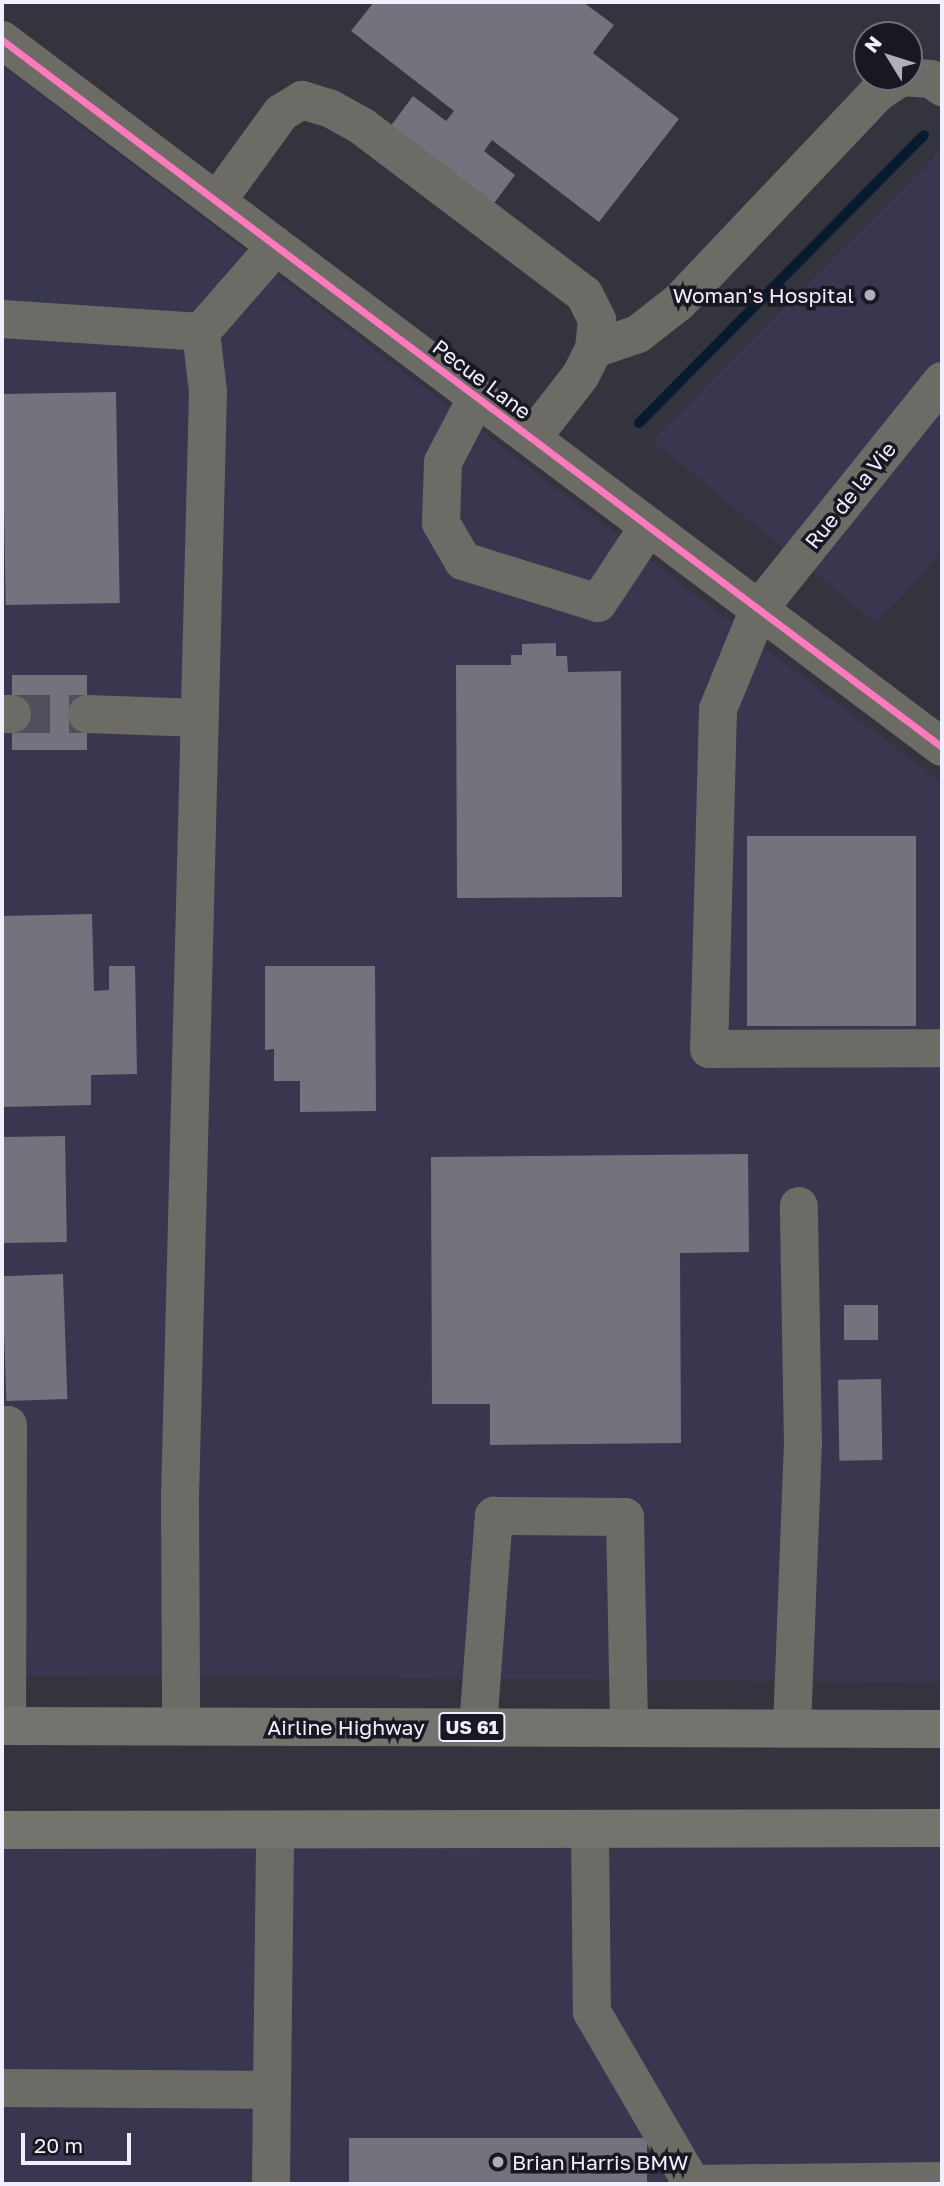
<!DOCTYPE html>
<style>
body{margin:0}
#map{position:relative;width:944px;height:2186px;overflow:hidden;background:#34343f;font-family:"Golos Text",sans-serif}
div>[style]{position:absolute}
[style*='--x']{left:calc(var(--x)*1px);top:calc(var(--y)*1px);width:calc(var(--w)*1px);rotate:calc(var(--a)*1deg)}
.built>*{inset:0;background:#38374f;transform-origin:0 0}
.stream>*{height:10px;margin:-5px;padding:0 5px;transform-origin:5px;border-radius:5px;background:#071b2e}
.building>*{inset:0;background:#73727d;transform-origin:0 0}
.minor-tunnel>*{height:38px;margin-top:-19px;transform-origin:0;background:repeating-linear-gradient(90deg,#50505c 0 38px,transparent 0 57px)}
.minor>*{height:38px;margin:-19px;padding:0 19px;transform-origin:19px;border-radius:19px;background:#6d6b65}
.highway>*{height:38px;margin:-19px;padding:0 19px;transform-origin:19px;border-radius:19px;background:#75736e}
.cycleway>*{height:7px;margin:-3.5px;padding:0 3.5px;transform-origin:3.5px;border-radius:3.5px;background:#fd7abc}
.dots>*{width:19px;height:19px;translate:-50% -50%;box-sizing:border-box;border:4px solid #191822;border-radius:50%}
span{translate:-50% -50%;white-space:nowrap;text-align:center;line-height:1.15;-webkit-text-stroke:7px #191822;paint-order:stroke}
.shield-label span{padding:2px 5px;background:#191822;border:2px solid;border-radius:5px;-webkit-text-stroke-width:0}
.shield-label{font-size:19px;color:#efeffd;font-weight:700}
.poi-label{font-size:21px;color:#efeffd}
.right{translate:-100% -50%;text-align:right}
.left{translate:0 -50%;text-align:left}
.street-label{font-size:21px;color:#efeffd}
.frame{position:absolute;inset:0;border:4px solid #efeffd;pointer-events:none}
.north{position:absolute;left:853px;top:21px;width:70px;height:70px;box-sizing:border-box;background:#191822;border:2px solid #6f6e7a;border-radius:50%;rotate:308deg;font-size:19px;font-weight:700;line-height:28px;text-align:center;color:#efeffd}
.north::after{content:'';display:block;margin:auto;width:24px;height:32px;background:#aeaeba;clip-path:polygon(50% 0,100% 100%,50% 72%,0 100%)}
.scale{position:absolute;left:21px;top:2133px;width:110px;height:32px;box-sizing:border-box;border:4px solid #efeffd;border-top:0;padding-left:9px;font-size:21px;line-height:24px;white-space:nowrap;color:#efeffd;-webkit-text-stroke:5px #191822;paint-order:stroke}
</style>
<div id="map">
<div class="built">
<div style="clip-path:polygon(2px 65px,942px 783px,942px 1682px,2px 1675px)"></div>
<div style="clip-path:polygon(942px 149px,942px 552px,876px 623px,652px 441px)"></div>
<div style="left:2px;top:1846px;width:940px;height:338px"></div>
</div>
<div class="stream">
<div style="--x:639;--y:423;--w:405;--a:-45.3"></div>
</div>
<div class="building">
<div style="clip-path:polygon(374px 2px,583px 2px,614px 25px,593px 53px,679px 119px,599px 222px,492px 140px,484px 151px,515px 175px,489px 210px,387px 131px,413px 96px,446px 121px,454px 111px,351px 31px)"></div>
<div style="left:116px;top:392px;width:211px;height:114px;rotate:89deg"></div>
<div style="clip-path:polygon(556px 643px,556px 656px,567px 656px,568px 672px,621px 671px,622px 897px,457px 898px,456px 665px,511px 665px,511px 655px,522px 655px,522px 644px)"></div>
<div style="left:87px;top:675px;width:75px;height:75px;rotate:90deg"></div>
<div style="left:747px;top:836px;width:169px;height:190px"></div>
<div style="clip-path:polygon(92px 914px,94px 991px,109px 990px,109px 966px,135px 966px,137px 1074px,91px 1075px,91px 1105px,2px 1107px,2px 916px)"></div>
<div style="clip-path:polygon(265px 966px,375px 966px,376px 1111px,300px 1112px,300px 1081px,274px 1081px,274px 1049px,265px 1050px)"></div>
<div style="left:65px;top:1136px;width:106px;height:63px;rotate:89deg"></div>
<div style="clip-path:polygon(748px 1154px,749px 1252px,680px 1253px,681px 1443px,490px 1445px,490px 1404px,432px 1404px,431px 1157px)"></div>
<div style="left:63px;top:1274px;width:125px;height:61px;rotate:88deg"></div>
<div style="left:844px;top:1305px;width:34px;height:35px"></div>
<div style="left:881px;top:1379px;width:81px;height:43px;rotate:89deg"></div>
<div style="left:647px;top:2138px;width:46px;height:298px;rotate:90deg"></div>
</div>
<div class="minor-tunnel">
<div style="--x:12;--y:714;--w:75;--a:0"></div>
</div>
<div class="minor">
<div style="--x:2;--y:40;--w:1176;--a:36.95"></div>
<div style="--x:217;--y:201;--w:109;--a:-54"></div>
<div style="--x:281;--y:113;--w:25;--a:-32"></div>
<div style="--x:302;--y:100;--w:30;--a:17"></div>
<div style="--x:331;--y:109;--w:37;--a:29"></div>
<div style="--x:363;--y:127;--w:277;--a:37.1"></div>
<div style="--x:584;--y:294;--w:29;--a:63"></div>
<div style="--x:597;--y:320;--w:29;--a:96"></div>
<div style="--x:594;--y:349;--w:29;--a:117"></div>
<div style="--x:581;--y:375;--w:80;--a:127.9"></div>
<div style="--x:2;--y:319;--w:199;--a:3.7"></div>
<div style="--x:201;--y:332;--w:60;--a:83.3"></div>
<div style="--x:208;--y:392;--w:1108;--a:91.45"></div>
<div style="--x:180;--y:1500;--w:226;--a:89.7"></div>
<div style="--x:201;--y:332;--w:114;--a:-48.9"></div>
<div style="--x:594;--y:349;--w:46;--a:-18.8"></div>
<div style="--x:638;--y:334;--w:52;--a:-38"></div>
<div style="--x:679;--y:302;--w:288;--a:-46.5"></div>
<div style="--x:877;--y:93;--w:30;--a:-33"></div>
<div style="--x:902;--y:77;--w:29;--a:4"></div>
<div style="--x:931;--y:79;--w:14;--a:36"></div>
<div style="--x:942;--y:381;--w:292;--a:128.8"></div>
<div style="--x:759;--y:609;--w:108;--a:112.3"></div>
<div style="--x:718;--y:709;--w:340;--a:91.5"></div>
<div style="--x:709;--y:1049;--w:233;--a:-0.2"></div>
<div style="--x:477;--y:397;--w:73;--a:117.6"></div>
<div style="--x:443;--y:462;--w:61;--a:91.9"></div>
<div style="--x:441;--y:523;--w:44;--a:59.9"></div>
<div style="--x:463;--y:561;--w:141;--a:17.3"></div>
<div style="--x:598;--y:603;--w:92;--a:-56.5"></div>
<div style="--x:2;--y:714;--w:10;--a:0"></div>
<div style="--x:87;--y:714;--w:113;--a:2"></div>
<div style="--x:7;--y:1726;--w:301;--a:-89.8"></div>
<div style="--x:478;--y:1727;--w:212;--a:-85.7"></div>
<div style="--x:494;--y:1516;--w:131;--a:0.4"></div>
<div style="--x:625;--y:1517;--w:211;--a:88.9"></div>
<div style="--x:792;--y:1728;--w:283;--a:-87.8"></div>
<div style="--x:803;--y:1445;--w:239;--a:-91"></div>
<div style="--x:590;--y:1830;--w:182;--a:89.4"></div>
<div style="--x:592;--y:2012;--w:199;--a:59.8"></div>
<div style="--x:2;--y:2088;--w:270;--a:0.4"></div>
<div style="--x:272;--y:2090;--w:260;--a:-89.3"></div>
<div style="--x:271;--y:2184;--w:94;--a:-89.4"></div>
<div style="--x:692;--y:2184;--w:250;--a:-0.7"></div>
</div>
<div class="highway">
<div style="--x:2;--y:1726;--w:940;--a:0.18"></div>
<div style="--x:2;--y:1830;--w:940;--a:-0.12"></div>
</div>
<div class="cycleway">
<div style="--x:2;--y:40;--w:1176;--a:36.95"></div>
</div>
<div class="dots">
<div style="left:870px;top:295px;background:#aeaeba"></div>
<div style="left:498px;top:2162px;background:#aeaeba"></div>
</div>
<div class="shield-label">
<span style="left:472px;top:1727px">US 61</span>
</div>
<div class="poi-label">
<span class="right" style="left:854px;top:295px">Woman's Hospital</span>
<span class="left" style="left:512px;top:2162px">Brian Harris BMW</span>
</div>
<div class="street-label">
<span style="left:482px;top:379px;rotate:37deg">Pecue Lane</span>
<span style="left:850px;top:495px;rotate:-51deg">Rue de la Vie</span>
<span style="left:346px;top:1727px">Airline Highway</span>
</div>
<div class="frame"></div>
<div class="north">N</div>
<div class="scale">20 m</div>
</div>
